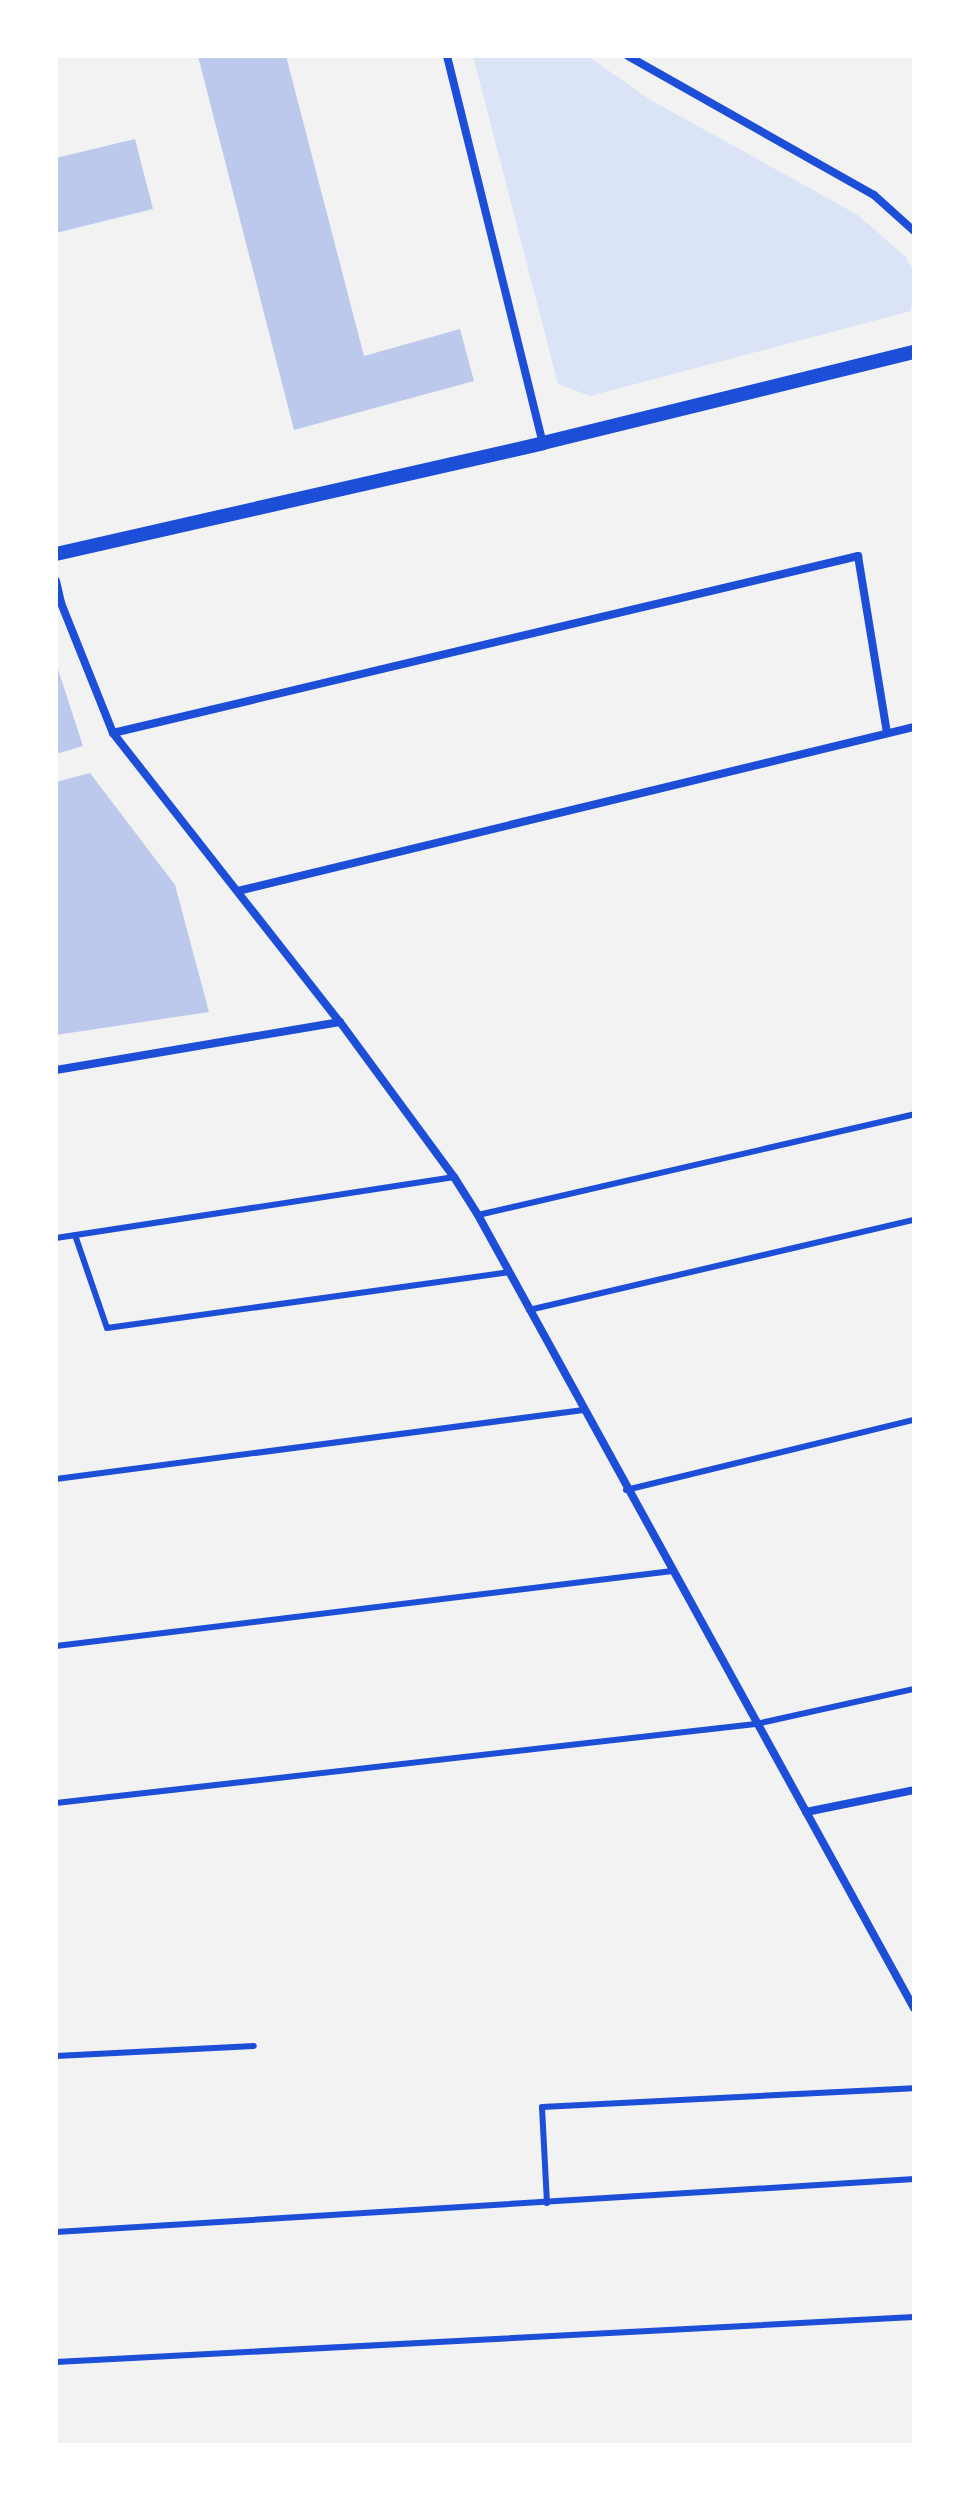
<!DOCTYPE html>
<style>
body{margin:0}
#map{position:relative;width:970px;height:2501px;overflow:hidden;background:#f2f2f2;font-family:Barlow,sans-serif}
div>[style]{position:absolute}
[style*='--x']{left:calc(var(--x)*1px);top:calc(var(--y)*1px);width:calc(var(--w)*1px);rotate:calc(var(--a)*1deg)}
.green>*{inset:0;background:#dbe4f7}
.building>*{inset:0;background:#bdc9ec}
.service>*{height:6px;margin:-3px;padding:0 3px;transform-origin:3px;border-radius:3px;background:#1d4ed8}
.minor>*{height:8px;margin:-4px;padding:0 4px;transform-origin:4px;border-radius:4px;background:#1d4ed8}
.tertiary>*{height:14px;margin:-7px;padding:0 7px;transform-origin:7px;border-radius:7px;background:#1d4ed8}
span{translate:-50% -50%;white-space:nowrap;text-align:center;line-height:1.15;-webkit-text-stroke:6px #fff;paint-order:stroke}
.frame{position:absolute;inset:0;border:58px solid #fff;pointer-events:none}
</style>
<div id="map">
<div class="green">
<div style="clip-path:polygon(473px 56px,588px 56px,649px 99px,858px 215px,906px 257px,914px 273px,911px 311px,590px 396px,558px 384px)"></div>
</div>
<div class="building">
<div style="clip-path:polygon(198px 56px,286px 56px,364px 356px,460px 329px,474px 381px,294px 430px)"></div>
<div style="clip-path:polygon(135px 139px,153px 209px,56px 233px,56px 158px)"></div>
<div style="clip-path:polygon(56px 663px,83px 746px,56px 754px)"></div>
<div style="clip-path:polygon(90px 773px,175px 885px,209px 1012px,56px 1035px,56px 782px)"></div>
</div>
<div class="service">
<div style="--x:478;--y:1215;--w:448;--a:-13"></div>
<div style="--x:75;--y:1235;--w:98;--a:71"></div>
<div style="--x:107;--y:1328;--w:405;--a:-7.9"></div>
<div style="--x:56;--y:1238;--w:403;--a:-8.7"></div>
<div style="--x:529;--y:1310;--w:395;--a:-13.2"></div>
<div style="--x:56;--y:1479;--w:532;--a:-7.45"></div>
<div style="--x:626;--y:1490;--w:296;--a:-13.7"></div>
<div style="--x:56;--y:1646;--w:621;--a:-6.94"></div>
<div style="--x:56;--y:1803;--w:704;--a:-6.44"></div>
<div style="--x:756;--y:1724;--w:162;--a:-12.5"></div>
<div style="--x:56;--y:2056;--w:198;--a:-2.9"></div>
<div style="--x:547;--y:2203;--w:96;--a:-93"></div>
<div style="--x:542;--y:2107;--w:372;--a:-2.9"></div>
<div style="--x:56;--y:2232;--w:860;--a:-3.53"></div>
<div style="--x:56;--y:2362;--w:859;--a:-3"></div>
</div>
<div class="minor">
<div style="--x:447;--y:56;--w:399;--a:76.1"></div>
<div style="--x:628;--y:56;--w:283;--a:29.5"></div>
<div style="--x:874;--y:195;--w:54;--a:42"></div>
<div style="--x:56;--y:581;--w:23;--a:77"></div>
<div style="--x:61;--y:603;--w:140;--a:68.2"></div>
<div style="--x:113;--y:733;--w:367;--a:51.9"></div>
<div style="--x:340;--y:1022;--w:192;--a:53.7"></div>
<div style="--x:454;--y:1177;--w:45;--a:57.7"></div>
<div style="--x:478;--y:1215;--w:905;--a:61.2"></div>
<div style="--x:113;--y:733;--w:766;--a:-13.36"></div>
<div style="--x:858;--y:556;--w:179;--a:80.7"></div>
<div style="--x:238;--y:891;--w:696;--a:-13.64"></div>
<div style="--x:56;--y:1070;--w:288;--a:-9.6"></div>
<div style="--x:806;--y:1812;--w:110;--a:-11.5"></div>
</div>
<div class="tertiary">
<div style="--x:56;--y:554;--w:499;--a:-12.8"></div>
<div style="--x:543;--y:443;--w:382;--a:-13.8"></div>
</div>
<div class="frame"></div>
</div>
